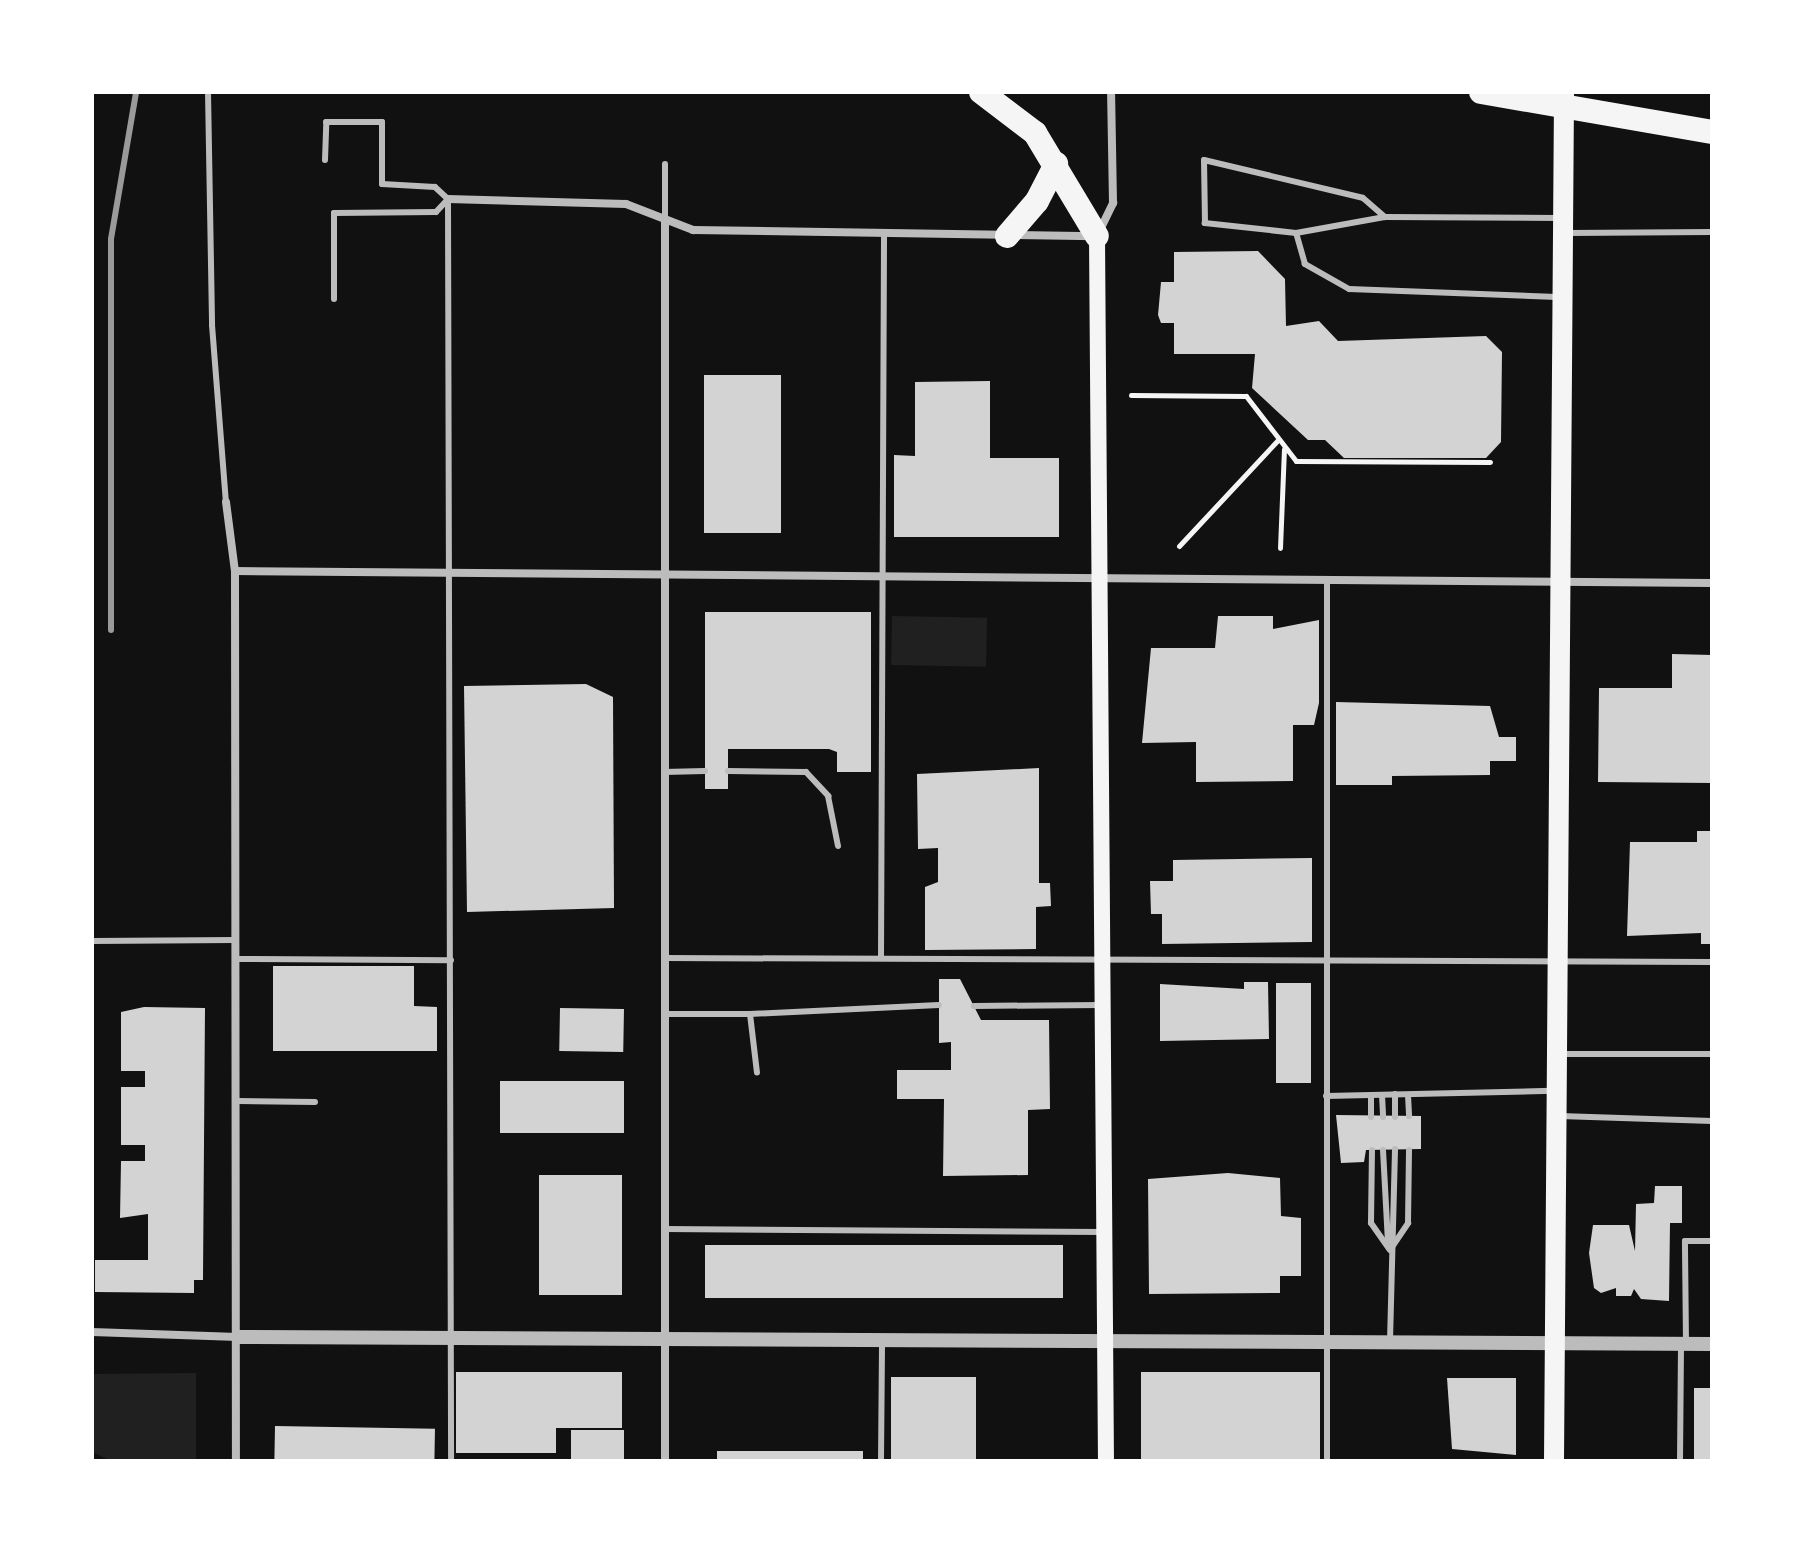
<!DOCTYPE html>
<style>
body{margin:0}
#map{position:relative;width:1804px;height:1553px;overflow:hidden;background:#111;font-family:"PT Sans",sans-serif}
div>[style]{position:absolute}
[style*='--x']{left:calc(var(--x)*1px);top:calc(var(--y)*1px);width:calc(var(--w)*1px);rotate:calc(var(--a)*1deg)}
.green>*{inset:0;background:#202020;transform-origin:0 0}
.building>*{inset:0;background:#d3d3d3;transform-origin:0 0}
.path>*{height:5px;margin:-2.5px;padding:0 2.5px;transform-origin:2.5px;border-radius:2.5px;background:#f5f5f5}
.service>*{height:6px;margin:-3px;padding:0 3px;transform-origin:3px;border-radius:3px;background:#bcbcbc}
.minor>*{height:8px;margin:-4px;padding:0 4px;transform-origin:4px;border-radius:4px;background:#bcbcbc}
.tertiary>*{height:14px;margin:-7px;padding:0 7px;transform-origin:7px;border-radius:7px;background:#bcbcbc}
.secondary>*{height:16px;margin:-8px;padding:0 8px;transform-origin:8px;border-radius:8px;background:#f5f5f5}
.primary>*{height:20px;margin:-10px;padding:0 10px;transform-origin:10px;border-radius:10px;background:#f5f5f5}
.motorway>*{height:24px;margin:-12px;padding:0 12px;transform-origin:12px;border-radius:12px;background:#f5f5f5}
.rail>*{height:6px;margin:-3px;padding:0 3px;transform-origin:3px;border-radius:3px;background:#9a9a9a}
span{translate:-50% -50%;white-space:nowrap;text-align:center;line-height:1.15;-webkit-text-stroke:8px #fff;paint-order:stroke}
.frame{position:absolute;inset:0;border:94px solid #fff;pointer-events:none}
</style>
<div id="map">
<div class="green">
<div style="left:892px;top:616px;width:95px;height:49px;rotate:1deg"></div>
<div style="clip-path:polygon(196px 1373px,196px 1461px,111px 1461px,92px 1452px,92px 1374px)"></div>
</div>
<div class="building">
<div style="clip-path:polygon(1258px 251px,1285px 279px,1286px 326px,1319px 321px,1338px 341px,1486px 336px,1502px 352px,1501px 442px,1486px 458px,1344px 458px,1325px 440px,1308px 440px,1252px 388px,1255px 354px,1174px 354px,1174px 323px,1161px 323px,1158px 315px,1161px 282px,1174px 282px,1174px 252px)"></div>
<div style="left:704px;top:375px;width:77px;height:158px"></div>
<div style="clip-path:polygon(990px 381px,990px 458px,1059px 458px,1059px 537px,894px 537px,894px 455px,915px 456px,915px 382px)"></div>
<div style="clip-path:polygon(705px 612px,871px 612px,871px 772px,837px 772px,837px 752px,829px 749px,728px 749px,728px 789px,705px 789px)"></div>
<div style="clip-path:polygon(1218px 616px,1273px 616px,1273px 629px,1319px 620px,1319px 703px,1314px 725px,1293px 725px,1293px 781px,1196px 782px,1196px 742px,1142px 743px,1151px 648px,1215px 648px)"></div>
<div style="clip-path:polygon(1672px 654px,1712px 655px,1712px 783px,1598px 782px,1599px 688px,1672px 688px)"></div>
<div style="clip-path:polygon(586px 684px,613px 697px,614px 908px,467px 912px,464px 686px)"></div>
<div style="clip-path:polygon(1336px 702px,1490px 706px,1499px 737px,1516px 737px,1516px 761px,1490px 761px,1490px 775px,1392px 776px,1392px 785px,1336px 785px)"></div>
<div style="clip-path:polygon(1039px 768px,1039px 883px,1050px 883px,1051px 906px,1036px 907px,1036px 949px,925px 950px,925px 887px,938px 882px,938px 848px,918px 849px,917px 774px)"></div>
<div style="clip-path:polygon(1697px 831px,1712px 831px,1712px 944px,1701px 944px,1701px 933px,1627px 936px,1630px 842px,1697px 842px)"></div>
<div style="clip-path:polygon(1312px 858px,1312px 942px,1162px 944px,1162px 914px,1151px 914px,1150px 881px,1173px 881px,1173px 860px)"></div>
<div style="clip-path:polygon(273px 966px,414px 966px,414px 1006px,437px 1007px,437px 1051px,273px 1051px)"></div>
<div style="clip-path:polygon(939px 979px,960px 979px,981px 1020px,1049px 1020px,1050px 1109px,1028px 1110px,1028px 1175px,943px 1176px,944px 1099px,897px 1099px,897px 1070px,951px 1070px,951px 1042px,939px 1043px)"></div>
<div style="clip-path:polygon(1244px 982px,1268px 982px,1269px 1039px,1160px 1041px,1160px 984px,1244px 989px)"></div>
<div style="left:1276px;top:983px;width:35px;height:100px"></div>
<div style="clip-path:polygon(144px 1007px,205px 1008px,203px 1280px,194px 1280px,194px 1293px,95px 1292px,95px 1260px,148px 1260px,148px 1214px,120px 1218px,121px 1161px,145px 1161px,145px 1145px,121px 1145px,121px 1087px,145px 1087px,145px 1071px,121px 1071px,121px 1012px)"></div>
<div style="left:560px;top:1008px;width:64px;height:43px;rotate:1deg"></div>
<div style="left:500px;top:1081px;width:124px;height:52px"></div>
<div style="clip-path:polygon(1336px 1115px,1421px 1116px,1421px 1149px,1366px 1150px,1364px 1162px,1341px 1163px)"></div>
<div style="clip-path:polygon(1228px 1173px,1280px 1178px,1281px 1216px,1301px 1218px,1301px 1276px,1280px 1276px,1280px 1293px,1149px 1294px,1148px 1179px)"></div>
<div style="left:539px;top:1175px;width:83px;height:120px"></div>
<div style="clip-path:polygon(1655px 1186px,1682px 1186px,1682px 1223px,1670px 1223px,1669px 1301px,1641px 1299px,1634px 1289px,1631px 1296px,1616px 1296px,1616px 1288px,1601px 1293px,1594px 1288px,1589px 1253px,1593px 1225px,1629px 1225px,1635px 1251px,1636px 1204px,1654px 1203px)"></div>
<div style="left:705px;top:1245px;width:358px;height:53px"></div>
<div style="clip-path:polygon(456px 1372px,622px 1372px,622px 1428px,556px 1428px,556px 1453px,456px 1453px)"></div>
<div style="left:1141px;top:1372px;width:179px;height:89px"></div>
<div style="left:891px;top:1377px;width:85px;height:84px"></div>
<div style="clip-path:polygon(1447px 1378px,1516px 1378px,1516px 1455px,1452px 1449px)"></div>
<div style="left:1694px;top:1388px;width:18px;height:73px"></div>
<div style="left:275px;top:1426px;width:160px;height:35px;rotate:1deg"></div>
<div style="left:571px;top:1430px;width:53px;height:31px"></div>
<div style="left:717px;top:1451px;width:146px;height:10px"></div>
</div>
<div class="path">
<div style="--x:1131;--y:395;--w:115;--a:0.5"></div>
<div style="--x:1246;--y:396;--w:82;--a:52.4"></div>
<div style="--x:1296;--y:461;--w:194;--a:0.3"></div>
<div style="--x:1179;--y:546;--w:144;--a:-47"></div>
<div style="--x:1280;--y:548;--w:99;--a:-87.7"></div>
</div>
<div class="service">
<div style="--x:208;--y:92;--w:233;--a:89"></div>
<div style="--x:212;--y:325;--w:178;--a:85.5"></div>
<div style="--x:325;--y:160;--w:38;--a:-88"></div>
<div style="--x:326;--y:122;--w:56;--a:0"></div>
<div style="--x:382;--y:122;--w:62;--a:90"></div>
<div style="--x:382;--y:184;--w:53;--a:3.2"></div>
<div style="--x:435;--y:187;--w:18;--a:43"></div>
<div style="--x:448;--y:199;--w:1262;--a:89.86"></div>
<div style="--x:665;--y:219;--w:55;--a:-90"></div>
<div style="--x:1296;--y:233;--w:92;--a:-173.7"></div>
<div style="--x:1205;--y:223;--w:63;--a:-90.9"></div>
<div style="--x:1204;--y:160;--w:163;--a:13.4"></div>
<div style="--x:1363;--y:198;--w:29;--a:41"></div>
<div style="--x:1567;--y:233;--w:145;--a:-0.4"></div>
<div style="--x:1557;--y:297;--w:208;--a:-177.8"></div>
<div style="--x:1349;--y:289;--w:51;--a:-150.4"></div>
<div style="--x:1305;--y:264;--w:32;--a:-106"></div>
<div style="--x:1296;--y:233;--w:90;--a:-10.2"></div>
<div style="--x:1385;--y:217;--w:174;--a:0.3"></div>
<div style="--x:334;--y:299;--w:86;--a:-90"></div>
<div style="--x:334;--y:213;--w:102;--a:-0.6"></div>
<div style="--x:436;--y:212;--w:18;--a:-47"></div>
<div style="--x:728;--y:771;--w:78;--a:0.7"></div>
<div style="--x:806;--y:772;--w:33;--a:47"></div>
<div style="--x:828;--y:796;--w:51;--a:78.7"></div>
<div style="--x:664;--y:772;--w:41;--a:-1.4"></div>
<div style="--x:92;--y:941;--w:143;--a:-0.4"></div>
<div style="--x:665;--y:958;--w:1047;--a:0.22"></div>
<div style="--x:881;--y:958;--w:725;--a:-89.76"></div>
<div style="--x:235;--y:959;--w:216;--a:0.3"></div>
<div style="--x:974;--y:1006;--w:127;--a:-0.5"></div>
<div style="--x:665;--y:1014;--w:85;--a:0"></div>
<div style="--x:750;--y:1014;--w:59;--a:83.2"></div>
<div style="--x:750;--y:1014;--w:189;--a:-2.7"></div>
<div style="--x:1561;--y:1054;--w:151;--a:0"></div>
<div style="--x:1395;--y:1094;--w:23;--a:90"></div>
<div style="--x:1371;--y:1095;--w:22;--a:90"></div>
<div style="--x:1382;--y:1095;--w:22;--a:87"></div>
<div style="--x:1408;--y:1095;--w:21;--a:87"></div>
<div style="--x:1326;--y:1096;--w:227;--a:-1.3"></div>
<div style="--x:237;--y:1101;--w:78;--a:0.7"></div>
<div style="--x:1560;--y:1116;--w:152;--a:1.9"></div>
<div style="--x:1372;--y:1150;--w:73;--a:90.8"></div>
<div style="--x:1371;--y:1223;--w:33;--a:55"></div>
<div style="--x:1383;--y:1150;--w:92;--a:86.9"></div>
<div style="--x:664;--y:1229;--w:440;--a:0.4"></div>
<div style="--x:1392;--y:1247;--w:29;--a:-56"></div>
<div style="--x:1408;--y:1223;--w:73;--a:-89.2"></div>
<div style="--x:1390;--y:1341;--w:192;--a:-88.5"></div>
<div style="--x:1686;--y:1343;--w:102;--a:-90.6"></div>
<div style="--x:1685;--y:1241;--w:27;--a:0"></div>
<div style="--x:881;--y:1461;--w:120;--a:-89.5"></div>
<div style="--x:1327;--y:1461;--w:882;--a:-90"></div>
<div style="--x:1680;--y:1461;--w:117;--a:-89.5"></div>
</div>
<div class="minor">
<div style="--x:448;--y:199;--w:178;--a:1.6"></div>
<div style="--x:626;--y:204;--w:72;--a:21.2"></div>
<div style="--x:693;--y:230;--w:404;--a:0.9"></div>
<div style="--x:1097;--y:236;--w:37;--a:-64"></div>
<div style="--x:1113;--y:203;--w:111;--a:-91"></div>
<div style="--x:226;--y:502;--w:70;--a:82.6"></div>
<div style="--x:235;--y:571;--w:890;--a:89.94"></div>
<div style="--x:235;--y:571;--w:1477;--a:0.47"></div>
<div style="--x:92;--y:1332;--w:146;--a:2"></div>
<div style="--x:665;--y:1461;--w:1242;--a:-90"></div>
</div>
<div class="tertiary">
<div style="--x:238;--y:1337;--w:1474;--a:0.27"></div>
</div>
<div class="secondary">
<div style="--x:1097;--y:236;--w:1225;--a:89.58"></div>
</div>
<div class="primary">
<div style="--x:1554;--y:1461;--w:1369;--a:-89.58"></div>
</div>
<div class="motorway">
<div style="--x:981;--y:92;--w:68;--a:37.2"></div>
<div style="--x:1035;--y:133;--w:120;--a:59"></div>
<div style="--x:1481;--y:92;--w:234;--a:9.8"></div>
<div style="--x:1007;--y:236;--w:46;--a:-49.4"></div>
<div style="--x:1037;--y:201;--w:42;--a:-62.8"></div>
</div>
<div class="rail">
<div style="--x:111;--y:630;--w:391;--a:-90"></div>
<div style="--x:111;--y:239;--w:149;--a:-80.3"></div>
</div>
<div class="frame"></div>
</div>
